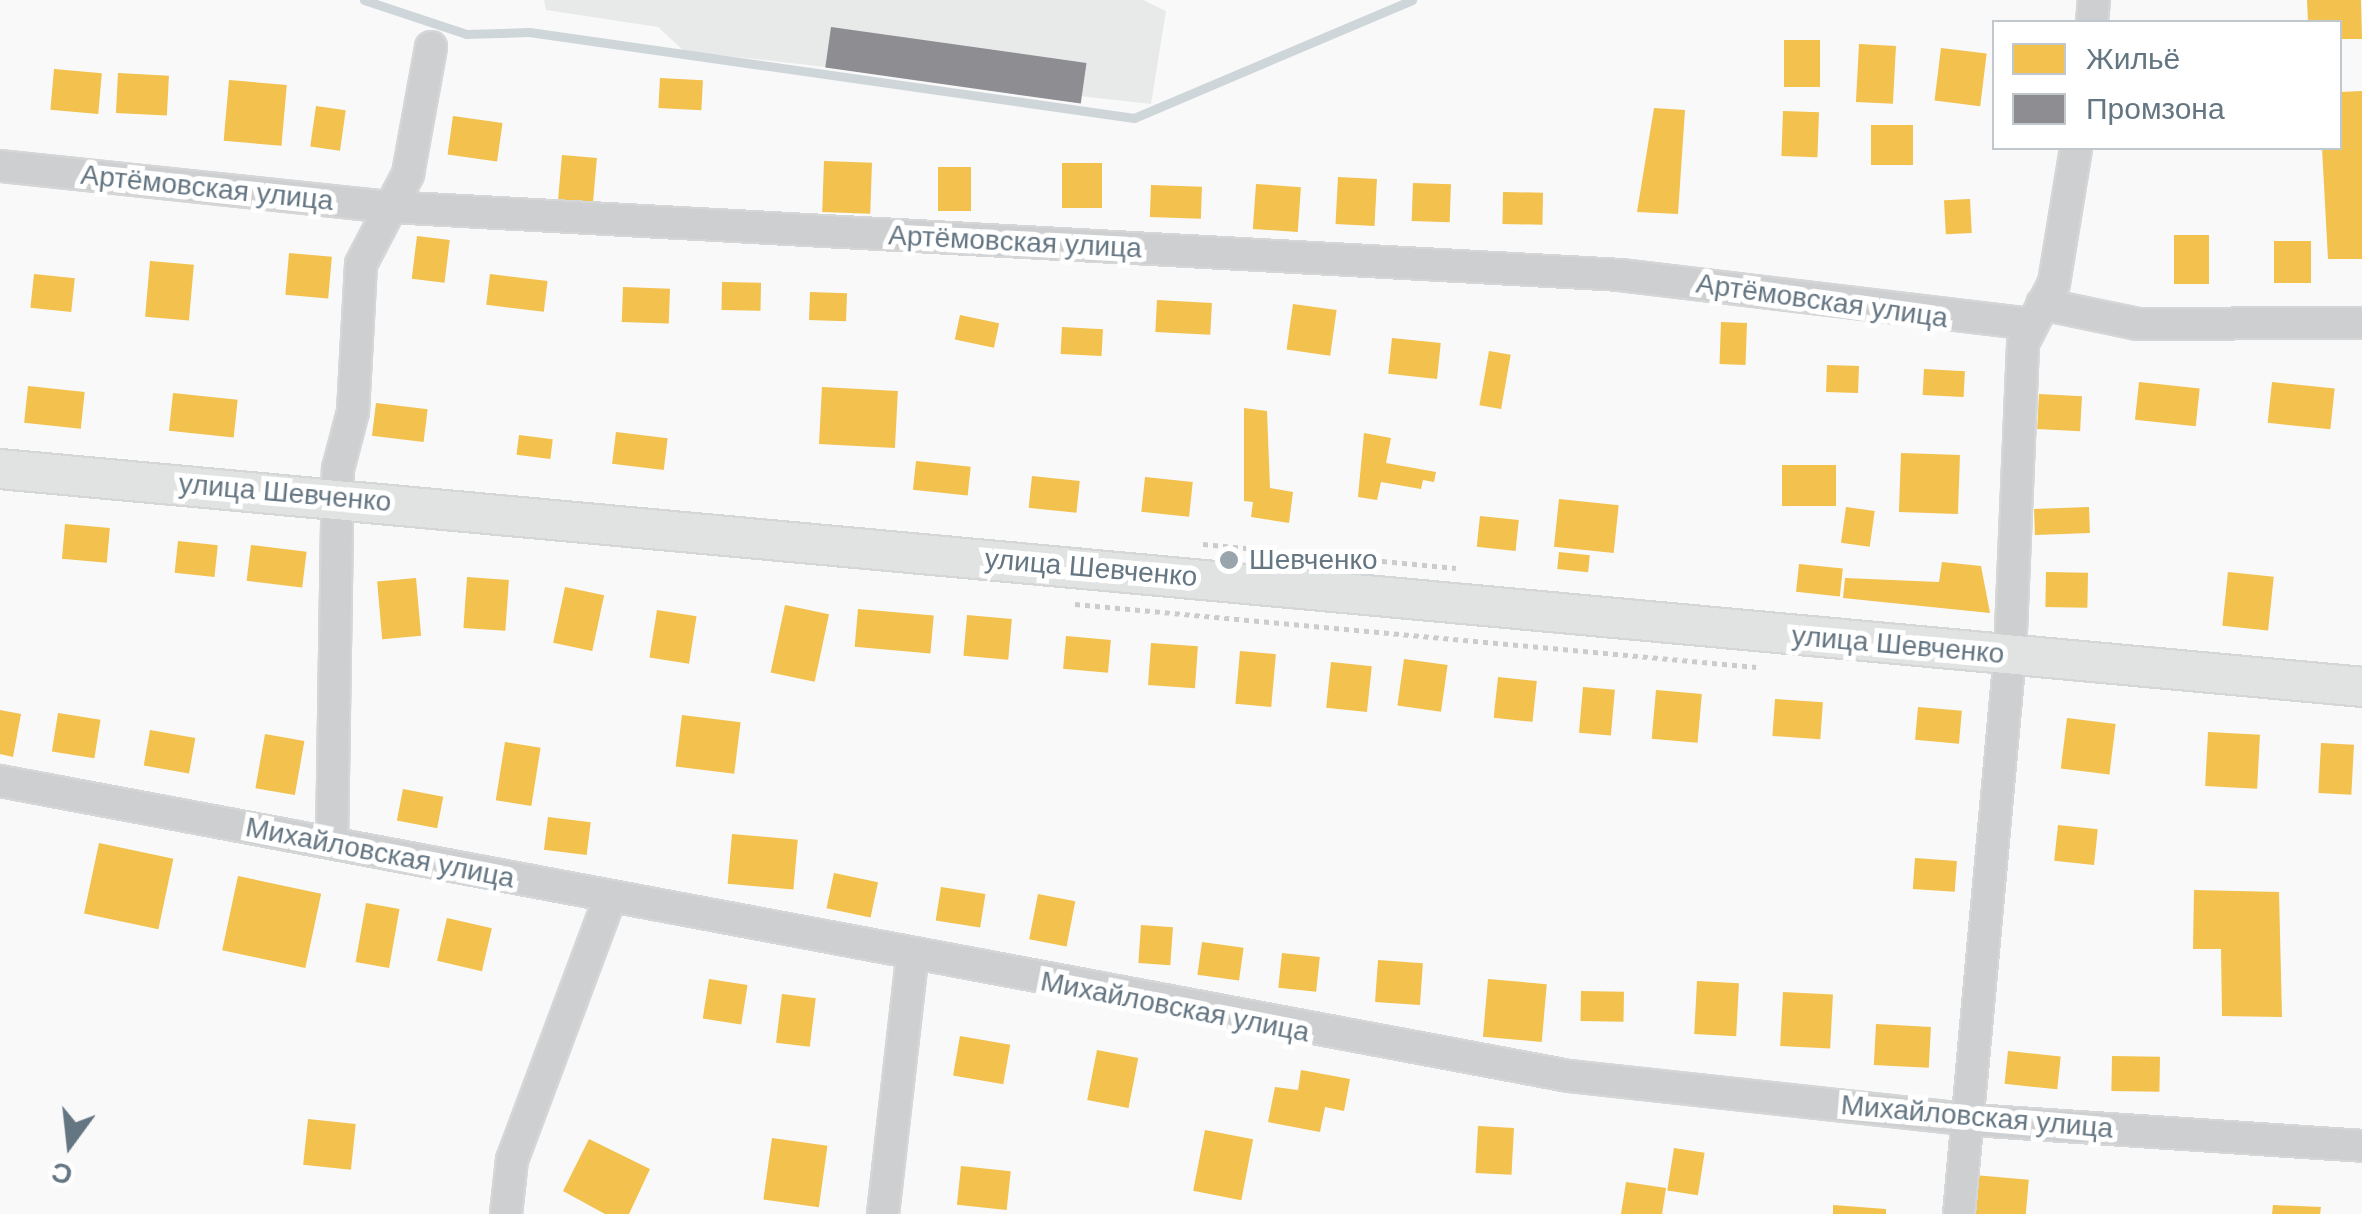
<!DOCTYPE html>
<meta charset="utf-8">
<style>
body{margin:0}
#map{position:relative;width:2362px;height:1214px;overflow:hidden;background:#f9f9f9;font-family:Helvetica,sans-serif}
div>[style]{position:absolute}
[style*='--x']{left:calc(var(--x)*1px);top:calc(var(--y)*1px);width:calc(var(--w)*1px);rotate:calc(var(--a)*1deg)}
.built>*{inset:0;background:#e8e9e9}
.homes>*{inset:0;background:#f2c14e;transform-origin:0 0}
.industry>*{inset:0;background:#8d8d92;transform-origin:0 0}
.stream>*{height:9px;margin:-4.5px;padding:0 4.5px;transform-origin:4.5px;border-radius:4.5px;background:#ced6d9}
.path>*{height:5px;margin-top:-2.5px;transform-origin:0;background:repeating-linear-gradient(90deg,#cbcccd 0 5px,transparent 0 10px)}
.roads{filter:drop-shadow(2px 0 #d5d6d7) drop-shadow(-2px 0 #d5d6d7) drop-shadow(0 2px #d5d6d7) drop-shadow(0 -2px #d5d6d7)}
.minor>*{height:30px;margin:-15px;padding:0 15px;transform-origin:15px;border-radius:15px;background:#cecfd0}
.major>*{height:38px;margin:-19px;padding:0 19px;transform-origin:19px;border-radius:19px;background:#e1e2e2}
.dots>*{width:28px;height:28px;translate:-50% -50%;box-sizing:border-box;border:5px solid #fff;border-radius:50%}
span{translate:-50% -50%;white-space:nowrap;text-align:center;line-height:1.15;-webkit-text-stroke:10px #fff;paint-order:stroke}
.street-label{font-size:28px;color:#657683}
.poi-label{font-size:28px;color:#657683}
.left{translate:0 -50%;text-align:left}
.legend{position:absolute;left:1992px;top:20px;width:350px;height:130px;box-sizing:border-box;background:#fff;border:2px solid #c1c8cd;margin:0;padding:12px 18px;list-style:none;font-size:30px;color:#657683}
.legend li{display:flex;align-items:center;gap:20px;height:50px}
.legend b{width:50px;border:2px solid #c1c8cd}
.north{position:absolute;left:20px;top:1094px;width:100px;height:100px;-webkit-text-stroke:8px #fff;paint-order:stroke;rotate:195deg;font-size:28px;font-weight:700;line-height:40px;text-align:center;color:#657683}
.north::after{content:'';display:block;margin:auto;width:35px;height:45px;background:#657683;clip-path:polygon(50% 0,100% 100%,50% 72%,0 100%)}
</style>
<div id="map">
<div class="built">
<div style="clip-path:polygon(544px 0,1143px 0,1166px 11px,1151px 104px,684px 51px,658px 27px,546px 10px)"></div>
</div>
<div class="homes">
<div style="clip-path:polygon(2307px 0,2361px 0,2362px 39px,2340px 39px,2340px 22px,2308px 22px)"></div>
<div style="left:1784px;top:40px;width:36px;height:47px"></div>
<div style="left:1859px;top:44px;width:37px;height:58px;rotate:3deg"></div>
<div style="left:1941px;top:48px;width:46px;height:53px;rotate:7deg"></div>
<div style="left:54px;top:69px;width:48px;height:41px;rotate:5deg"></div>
<div style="left:118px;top:73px;width:51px;height:40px;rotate:3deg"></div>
<div style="left:660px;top:78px;width:43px;height:30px;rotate:3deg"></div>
<div style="left:229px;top:80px;width:58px;height:61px;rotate:5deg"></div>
<div style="clip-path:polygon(2362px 91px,2362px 259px,2328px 259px,2322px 148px,2340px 148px,2340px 92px)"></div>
<div style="left:316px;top:106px;width:30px;height:41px;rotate:8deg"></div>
<div style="clip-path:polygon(1654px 108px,1685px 110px,1678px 214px,1637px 212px)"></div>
<div style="left:1783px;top:111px;width:36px;height:45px;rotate:2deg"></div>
<div style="left:453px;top:116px;width:50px;height:39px;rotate:8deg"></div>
<div style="left:1871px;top:125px;width:42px;height:40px"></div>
<div style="left:562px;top:155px;width:35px;height:46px;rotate:5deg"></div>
<div style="left:824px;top:161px;width:48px;height:51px;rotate:2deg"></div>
<div style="left:1062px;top:163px;width:40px;height:45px"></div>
<div style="left:938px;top:167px;width:33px;height:44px"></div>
<div style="left:1338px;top:177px;width:39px;height:47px;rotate:3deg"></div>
<div style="left:1413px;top:183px;width:38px;height:38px;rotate:2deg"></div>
<div style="left:1256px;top:184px;width:45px;height:45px;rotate:4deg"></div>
<div style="left:1151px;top:185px;width:51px;height:32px;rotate:2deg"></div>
<div style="left:1503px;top:192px;width:40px;height:32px;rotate:1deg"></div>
<div style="left:1970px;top:199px;width:34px;height:26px;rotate:87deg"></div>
<div style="left:2174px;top:235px;width:35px;height:49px"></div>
<div style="left:417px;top:236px;width:33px;height:43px;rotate:7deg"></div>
<div style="left:2274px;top:241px;width:37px;height:42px"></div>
<div style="left:289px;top:253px;width:43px;height:42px;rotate:5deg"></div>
<div style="left:150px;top:261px;width:44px;height:56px;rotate:5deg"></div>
<div style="left:34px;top:274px;width:41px;height:34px;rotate:6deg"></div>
<div style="left:490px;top:274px;width:58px;height:31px;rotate:7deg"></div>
<div style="left:722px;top:282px;width:39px;height:28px;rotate:1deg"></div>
<div style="left:623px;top:287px;width:47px;height:35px;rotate:2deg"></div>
<div style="left:810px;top:292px;width:37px;height:28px;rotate:2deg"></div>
<div style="left:1157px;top:300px;width:55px;height:32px;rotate:3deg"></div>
<div style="left:1293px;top:304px;width:44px;height:46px;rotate:8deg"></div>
<div style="left:960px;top:315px;width:40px;height:25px;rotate:12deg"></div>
<div style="left:1721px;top:322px;width:26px;height:42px;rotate:2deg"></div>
<div style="left:1062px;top:327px;width:41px;height:27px;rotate:3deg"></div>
<div style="left:1392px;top:338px;width:49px;height:36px;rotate:6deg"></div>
<div style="left:1489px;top:351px;width:22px;height:55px;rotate:10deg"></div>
<div style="left:1827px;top:365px;width:32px;height:27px;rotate:2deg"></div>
<div style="left:1924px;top:369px;width:41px;height:26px;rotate:3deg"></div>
<div style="left:2139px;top:382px;width:61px;height:38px;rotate:6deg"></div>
<div style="left:2272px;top:382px;width:63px;height:41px;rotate:6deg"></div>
<div style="left:28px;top:386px;width:57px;height:37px;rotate:6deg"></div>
<div style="left:822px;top:387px;width:76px;height:57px;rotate:3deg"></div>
<div style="left:173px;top:393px;width:65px;height:38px;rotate:6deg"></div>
<div style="left:2039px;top:394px;width:43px;height:35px;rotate:3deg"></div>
<div style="left:376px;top:403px;width:52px;height:33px;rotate:7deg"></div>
<div style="clip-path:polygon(1244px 408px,1267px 411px,1270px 488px,1293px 492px,1289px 523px,1251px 517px,1253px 502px,1244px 501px)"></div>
<div style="left:616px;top:432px;width:52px;height:32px;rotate:7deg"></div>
<div style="clip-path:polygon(1364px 433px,1391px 438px,1386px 463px,1436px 472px,1434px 482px,1423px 480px,1421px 489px,1381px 482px,1377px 500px,1358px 497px)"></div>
<div style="left:519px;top:435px;width:34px;height:20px;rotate:7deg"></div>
<div style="left:1901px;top:453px;width:59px;height:59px;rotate:2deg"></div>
<div style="left:916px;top:461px;width:55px;height:29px;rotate:6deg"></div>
<div style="left:1782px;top:465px;width:54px;height:41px"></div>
<div style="left:1032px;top:476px;width:48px;height:32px;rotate:6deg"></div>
<div style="left:1145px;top:477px;width:48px;height:35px;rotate:6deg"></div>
<div style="left:1559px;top:499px;width:60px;height:48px;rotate:6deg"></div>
<div style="left:1846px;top:507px;width:29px;height:36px;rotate:8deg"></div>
<div style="left:2089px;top:507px;width:26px;height:55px;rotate:88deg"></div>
<div style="left:1480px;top:516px;width:39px;height:31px;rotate:6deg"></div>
<div style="left:65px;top:524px;width:45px;height:35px;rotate:5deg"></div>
<div style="left:178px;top:541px;width:40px;height:32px;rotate:6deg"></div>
<div style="left:251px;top:545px;width:56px;height:36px;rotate:7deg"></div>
<div style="left:1559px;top:552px;width:31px;height:17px;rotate:6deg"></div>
<div style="clip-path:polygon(1942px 562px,1981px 566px,1990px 613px,1843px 598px,1845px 578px,1939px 582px)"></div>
<div style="left:1799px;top:564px;width:44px;height:28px;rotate:6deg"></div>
<div style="left:2046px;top:572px;width:42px;height:35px;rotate:1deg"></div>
<div style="left:2228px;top:572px;width:46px;height:54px;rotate:6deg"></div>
<div style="left:467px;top:577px;width:42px;height:51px;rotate:4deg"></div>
<div style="left:416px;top:578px;width:58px;height:39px;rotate:85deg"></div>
<div style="left:565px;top:587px;width:40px;height:57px;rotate:12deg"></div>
<div style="left:785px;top:605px;width:45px;height:69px;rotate:12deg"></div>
<div style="left:858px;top:609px;width:76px;height:38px;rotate:5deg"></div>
<div style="left:657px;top:610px;width:40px;height:48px;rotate:9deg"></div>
<div style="left:967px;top:615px;width:45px;height:41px;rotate:5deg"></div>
<div style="left:1066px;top:636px;width:45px;height:33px;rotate:5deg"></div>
<div style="left:1151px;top:643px;width:47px;height:42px;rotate:4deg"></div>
<div style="left:1240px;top:651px;width:36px;height:53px;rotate:5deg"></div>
<div style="left:1404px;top:659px;width:44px;height:47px;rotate:8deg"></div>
<div style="left:1331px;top:662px;width:41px;height:46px;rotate:6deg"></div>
<div style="left:1498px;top:677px;width:39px;height:41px;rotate:6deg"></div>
<div style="left:1583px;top:687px;width:32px;height:46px;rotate:5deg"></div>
<div style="left:1656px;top:690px;width:46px;height:49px;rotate:5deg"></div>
<div style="left:1775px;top:699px;width:48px;height:37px;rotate:4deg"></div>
<div style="left:1918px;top:707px;width:44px;height:33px;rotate:5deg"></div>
<div style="clip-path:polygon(0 710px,21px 714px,13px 757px,0 754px)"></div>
<div style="left:58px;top:713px;width:43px;height:39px;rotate:9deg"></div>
<div style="left:682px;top:715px;width:59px;height:52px;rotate:7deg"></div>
<div style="left:2067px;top:718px;width:49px;height:51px;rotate:7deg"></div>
<div style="left:150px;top:730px;width:46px;height:36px;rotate:10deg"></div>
<div style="left:2208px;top:732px;width:52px;height:54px;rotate:3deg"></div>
<div style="left:265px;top:734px;width:40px;height:55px;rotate:10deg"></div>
<div style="left:505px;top:742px;width:36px;height:59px;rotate:9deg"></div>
<div style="left:2321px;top:743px;width:33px;height:50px;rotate:3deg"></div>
<div style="left:403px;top:789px;width:41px;height:32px;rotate:11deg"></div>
<div style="left:548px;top:817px;width:43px;height:33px;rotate:7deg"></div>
<div style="left:2058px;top:825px;width:40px;height:36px;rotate:6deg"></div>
<div style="left:732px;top:834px;width:66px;height:50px;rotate:5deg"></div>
<div style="left:99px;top:843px;width:76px;height:72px;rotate:12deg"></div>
<div style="left:1915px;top:858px;width:42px;height:31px;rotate:4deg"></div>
<div style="left:834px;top:873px;width:45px;height:36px;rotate:12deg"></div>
<div style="left:238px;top:876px;width:85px;height:76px;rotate:12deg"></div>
<div style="left:941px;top:887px;width:45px;height:34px;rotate:9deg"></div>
<div style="clip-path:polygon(2194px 890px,2279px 892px,2282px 1017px,2222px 1016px,2221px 949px,2193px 949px)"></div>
<div style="left:1038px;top:894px;width:38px;height:46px;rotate:11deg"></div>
<div style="left:366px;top:903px;width:34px;height:60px;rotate:10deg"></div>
<div style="left:447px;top:918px;width:46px;height:44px;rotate:13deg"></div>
<div style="left:1141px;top:925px;width:32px;height:38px;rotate:4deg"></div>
<div style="left:1202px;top:942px;width:42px;height:33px;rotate:8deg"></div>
<div style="left:1282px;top:953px;width:38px;height:35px;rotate:6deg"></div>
<div style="left:1378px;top:960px;width:45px;height:42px;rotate:4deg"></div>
<div style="left:709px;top:979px;width:39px;height:40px;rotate:9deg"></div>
<div style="left:1488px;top:979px;width:59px;height:58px;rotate:5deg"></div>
<div style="left:1697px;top:981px;width:42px;height:53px;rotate:3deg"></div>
<div style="left:1581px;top:991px;width:43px;height:30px;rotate:1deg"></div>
<div style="left:1783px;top:992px;width:50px;height:54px;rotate:3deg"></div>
<div style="left:782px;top:994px;width:34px;height:49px;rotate:7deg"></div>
<div style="left:1876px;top:1024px;width:55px;height:41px;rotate:3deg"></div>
<div style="left:960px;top:1036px;width:51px;height:40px;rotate:10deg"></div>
<div style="left:1097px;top:1050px;width:42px;height:51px;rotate:11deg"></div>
<div style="left:2008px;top:1051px;width:53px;height:33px;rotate:6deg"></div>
<div style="left:2112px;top:1056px;width:48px;height:35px;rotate:1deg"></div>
<div style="clip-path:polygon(1301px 1070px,1350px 1079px,1344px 1111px,1325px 1107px,1320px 1132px,1268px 1122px,1275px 1087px,1298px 1090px)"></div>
<div style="left:308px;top:1119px;width:48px;height:46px;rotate:6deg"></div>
<div style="left:1478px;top:1126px;width:36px;height:47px;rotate:3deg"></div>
<div style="left:1205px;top:1130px;width:49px;height:62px;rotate:11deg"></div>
<div style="left:772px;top:1138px;width:56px;height:62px;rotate:8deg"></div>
<div style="clip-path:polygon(589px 1139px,650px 1169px,629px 1214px,605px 1214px,563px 1191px)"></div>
<div style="left:1674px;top:1148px;width:31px;height:43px;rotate:9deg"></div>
<div style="left:961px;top:1166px;width:50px;height:39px;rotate:6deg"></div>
<div style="left:1974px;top:1175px;width:55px;height:39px;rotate:5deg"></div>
<div style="clip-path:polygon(1626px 1182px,1666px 1188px,1662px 1214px,1621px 1214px)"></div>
<div style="clip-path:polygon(1833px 1205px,1886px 1209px,1886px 1214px,1833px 1214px)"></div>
<div style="clip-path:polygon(2273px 1205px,2321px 1207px,2320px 1214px,2272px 1214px)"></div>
</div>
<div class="industry">
<div style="left:831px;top:27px;width:258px;height:41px;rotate:8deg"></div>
</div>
<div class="stream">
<div style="--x:364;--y:0;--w:108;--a:18.4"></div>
<div style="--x:466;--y:34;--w:63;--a:-1.8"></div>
<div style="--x:529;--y:32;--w:611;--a:8.09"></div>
<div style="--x:1134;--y:118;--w:302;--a:-23"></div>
</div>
<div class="path">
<div style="--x:1203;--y:544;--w:254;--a:5.4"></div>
<div style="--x:1075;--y:604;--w:684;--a:5.29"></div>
</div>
<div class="roads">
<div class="minor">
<div style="--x:2092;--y:22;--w:22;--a:-85"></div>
<div style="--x:0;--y:166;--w:392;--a:6"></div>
<div style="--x:390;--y:207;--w:1232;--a:3.16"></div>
<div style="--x:1620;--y:275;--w:411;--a:6.8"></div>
<div style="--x:2042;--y:304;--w:98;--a:11.8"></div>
<div style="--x:2138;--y:324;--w:224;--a:-0.3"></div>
<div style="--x:0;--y:781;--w:1596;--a:10.65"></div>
<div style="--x:1569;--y:1076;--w:406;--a:6.2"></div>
<div style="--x:1973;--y:1120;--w:390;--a:3.8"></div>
<div style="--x:332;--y:842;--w:373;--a:-89.1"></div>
<div style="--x:338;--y:469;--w:59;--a:-75.3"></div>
<div style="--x:353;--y:412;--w:148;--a:-86.9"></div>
<div style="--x:361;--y:264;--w:102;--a:-62.4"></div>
<div style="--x:408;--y:174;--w:129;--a:-79.7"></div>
<div style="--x:506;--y:1214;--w:54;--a:-83.7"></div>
<div style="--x:512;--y:1160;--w:278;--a:-69.5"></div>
<div style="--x:883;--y:1214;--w:258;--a:-83.5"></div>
<div style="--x:1959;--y:1214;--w:561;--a:-84.79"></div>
<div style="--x:2010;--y:655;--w:312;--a:-87.6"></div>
<div style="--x:2023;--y:343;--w:68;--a:-62.7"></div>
<div style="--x:2054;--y:283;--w:137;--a:-80.7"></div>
</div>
<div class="major">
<div style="--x:0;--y:469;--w:2372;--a:5.27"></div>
</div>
</div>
<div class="dots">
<div style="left:1229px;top:560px;background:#99a4ac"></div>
</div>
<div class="street-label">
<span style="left:207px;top:188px;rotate:6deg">Артёмовская улица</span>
<span style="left:1015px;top:242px;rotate:3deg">Артёмовская улица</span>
<span style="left:1822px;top:301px;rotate:8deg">Артёмовская улица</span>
<span style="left:285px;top:493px;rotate:5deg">улица Шевченко</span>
<span style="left:1091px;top:568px;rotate:5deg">улица Шевченко</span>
<span style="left:1898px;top:645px;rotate:5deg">улица Шевченко</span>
<span style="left:380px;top:853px;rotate:11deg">Михайловская улица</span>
<span style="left:1175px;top:1007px;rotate:11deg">Михайловская улица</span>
<span style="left:1977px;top:1117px;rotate:5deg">Михайловская улица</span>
</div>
<div class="poi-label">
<span class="left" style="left:1249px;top:560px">Шевченко</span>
</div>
<ul class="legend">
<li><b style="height:28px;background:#f2c14e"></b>Жильё</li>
<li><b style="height:28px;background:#8d8d92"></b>Промзона</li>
</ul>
<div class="north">С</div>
</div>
